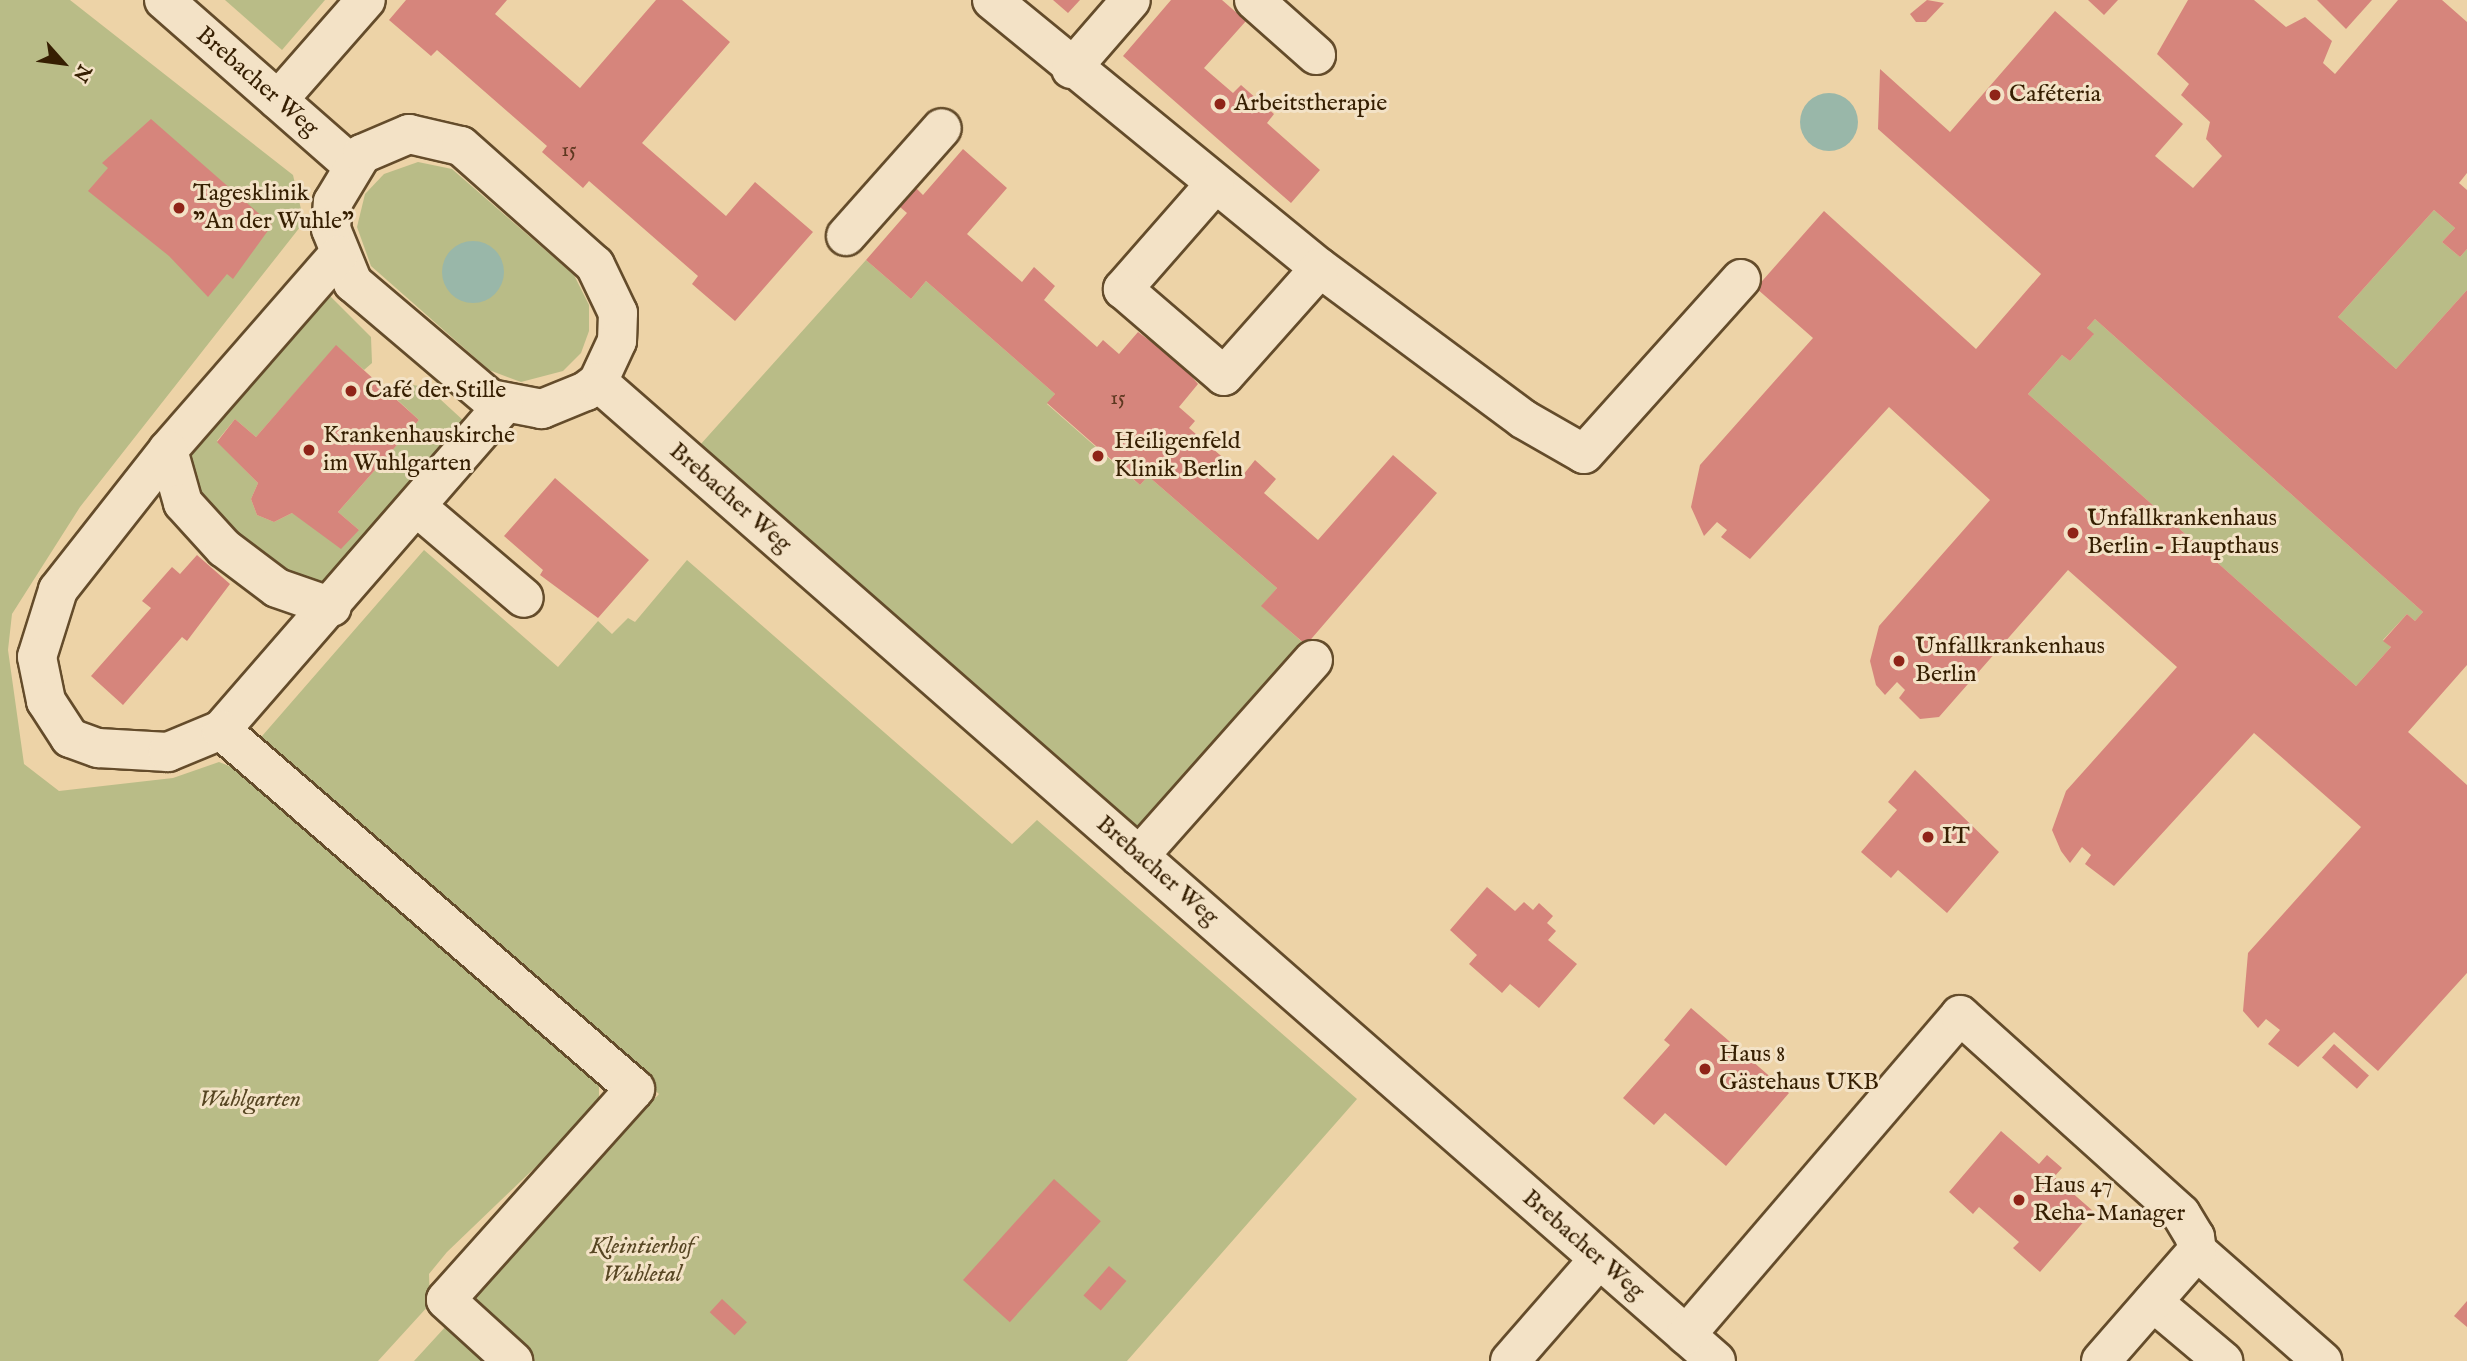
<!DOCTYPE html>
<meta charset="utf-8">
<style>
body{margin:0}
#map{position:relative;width:2467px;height:1361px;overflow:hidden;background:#edd3a7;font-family:"IM FELL English",serif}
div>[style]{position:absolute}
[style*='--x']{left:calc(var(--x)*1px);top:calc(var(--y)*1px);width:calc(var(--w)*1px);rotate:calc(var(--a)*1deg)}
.green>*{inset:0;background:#b9bc87}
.water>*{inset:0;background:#99b7a9}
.round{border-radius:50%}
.building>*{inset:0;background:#d6857c;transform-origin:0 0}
.roads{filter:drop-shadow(2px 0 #644c2b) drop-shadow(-2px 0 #644c2b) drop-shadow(0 2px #644c2b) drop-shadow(0 -2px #644c2b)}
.minor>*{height:38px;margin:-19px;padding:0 19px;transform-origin:19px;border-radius:19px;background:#f3e2c6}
.dots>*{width:19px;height:19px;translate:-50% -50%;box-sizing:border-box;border:4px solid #f3e2c6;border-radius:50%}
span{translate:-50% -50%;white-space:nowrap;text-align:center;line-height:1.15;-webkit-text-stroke:6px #f3e2c6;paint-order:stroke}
.number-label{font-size:21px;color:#5e3820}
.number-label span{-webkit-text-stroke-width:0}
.street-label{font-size:24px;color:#361f02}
.poi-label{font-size:24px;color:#361f02}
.left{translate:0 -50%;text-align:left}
.park-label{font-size:24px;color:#574623;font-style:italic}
.north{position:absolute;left:28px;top:28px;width:70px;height:70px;-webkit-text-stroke:5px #f3e2c6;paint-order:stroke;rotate:118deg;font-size:19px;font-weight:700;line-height:28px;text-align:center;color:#361f02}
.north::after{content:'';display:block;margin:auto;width:24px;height:32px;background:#361f02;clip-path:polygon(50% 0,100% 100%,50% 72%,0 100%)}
</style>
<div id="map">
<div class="green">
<div style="clip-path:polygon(0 0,70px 0,293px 175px,304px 222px,80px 507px,12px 614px,8px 650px,24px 764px,59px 791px,173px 778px,219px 762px,252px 775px,599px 1079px,599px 1106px,447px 1252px,429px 1274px,430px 1304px,378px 1361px,0 1361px)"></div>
<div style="clip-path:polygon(225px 0,325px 0,282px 50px)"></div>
<div style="clip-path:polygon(418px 162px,452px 169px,574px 275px,589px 305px,589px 331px,581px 353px,563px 371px,521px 382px,489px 370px,371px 266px,357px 227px,365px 194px,384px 174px)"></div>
<div style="clip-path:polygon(2434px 210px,2455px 228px,2442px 242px,2460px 257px,2467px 249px,2467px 290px,2396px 369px,2338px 317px)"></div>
<div style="clip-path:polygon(866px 260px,911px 299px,926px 281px,1055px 394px,1047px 404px,1121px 469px,1140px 485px,1148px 476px,1277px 588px,1262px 606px,1310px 649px,1142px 831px,700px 445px)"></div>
<div style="clip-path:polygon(324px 290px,371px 337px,372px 363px,364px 370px,336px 346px,256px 437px,235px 419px,217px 441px,258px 483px,251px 499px,257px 515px,274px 522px,292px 513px,359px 530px,338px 512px,419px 420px,392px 395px,404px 383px,428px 388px,465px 422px,336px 584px,310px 590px,198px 508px,176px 454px)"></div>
<div style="clip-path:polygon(2095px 319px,2423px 612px,2415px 621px,2407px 614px,2383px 640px,2391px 647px,2356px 686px,2028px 394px,2062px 355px,2070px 361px,2093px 335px,2087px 328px)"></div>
<div style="clip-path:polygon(424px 550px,558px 667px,598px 621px,612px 634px,628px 618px,635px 622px,687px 560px,1012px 844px,1037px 820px,1357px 1099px,1127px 1361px,414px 1361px,659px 1094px,256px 743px)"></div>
</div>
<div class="water">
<div class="round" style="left:1800px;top:93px;width:58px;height:58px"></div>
<div class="round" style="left:442px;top:241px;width:62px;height:62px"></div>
</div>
<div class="building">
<div style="clip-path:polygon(406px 0,507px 0,495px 14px,580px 88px,656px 0,682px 0,730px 42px,642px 143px,726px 216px,755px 182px,813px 232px,735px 321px,692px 284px,698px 276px,589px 181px,583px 188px,542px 152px,547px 146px,437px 50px,431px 56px,389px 20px)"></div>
<div style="clip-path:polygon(1053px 0,1080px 0,1068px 13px)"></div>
<div style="clip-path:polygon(1171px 0,1222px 0,1246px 21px,1204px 68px,1233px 93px,1241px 85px,1274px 114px,1267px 123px,1320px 170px,1291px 203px,1123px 56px)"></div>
<div style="clip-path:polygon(1927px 0,1944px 3px,1926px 22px,1916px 22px,1910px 14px)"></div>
<div style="clip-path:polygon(2088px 0,2118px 0,2104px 15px)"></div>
<div style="clip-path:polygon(evenodd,2188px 0,2254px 0,2286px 27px,2305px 17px,2332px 41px,2323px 63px,2335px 74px,2398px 0,2442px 0,2467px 22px,2467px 173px,2459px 183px,2467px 190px,2467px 249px,2460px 257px,2442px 242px,2455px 228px,2434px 210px,2338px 317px,2396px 369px,2467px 290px,2467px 665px,2408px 732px,2467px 785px,2467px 973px,2378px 1071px,2334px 1032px,2298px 1067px,2268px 1044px,2280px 1030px,2266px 1019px,2258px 1028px,2243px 1011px,2248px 953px,2361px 827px,2254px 733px,2114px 886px,2085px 864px,2091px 855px,2082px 847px,2070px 863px,2061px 851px,2052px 830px,2066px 791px,2177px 667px,2068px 570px,1939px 717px,1920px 719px,1899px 698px,1905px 690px,1897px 682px,1885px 695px,1876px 685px,1870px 661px,1879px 626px,1990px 500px,1889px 407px,1750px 559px,1721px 537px,1727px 530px,1717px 522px,1704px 536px,1691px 507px,1700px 465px,1813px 338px,1756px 288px,1824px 211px,1976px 349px,2041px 274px,1878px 129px,1880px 69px,1950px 132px,2055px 11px,2183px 124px,2155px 156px,2193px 188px,2222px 156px,2206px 139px,2210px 122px,2181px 95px,2189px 84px,2157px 54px,2188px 0,2095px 319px,2423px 612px,2415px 621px,2407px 614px,2383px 641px,2391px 647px,2356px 686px,2028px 394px,2062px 355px,2070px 361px,2094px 334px,2087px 328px,2095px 319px)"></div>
<div style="clip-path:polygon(2317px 0,2372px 0,2346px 29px)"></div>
<div style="clip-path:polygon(151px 119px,272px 225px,233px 279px,227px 274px,208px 297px,169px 256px,88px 191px,108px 168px,102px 163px)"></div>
<div style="clip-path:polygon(963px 149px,1007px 188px,967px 234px,1022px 282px,1034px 267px,1055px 286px,1044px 300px,1097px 347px,1103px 340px,1119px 354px,1138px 332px,1180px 363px,1198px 384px,1179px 407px,1195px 421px,1189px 428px,1243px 475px,1255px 460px,1276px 479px,1264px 493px,1318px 540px,1393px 455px,1437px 493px,1306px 645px,1261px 606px,1277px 588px,1148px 476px,1140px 485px,1121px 468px,1047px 403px,1055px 394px,926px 281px,911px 299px,866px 260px,907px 213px,900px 207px,916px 188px,923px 195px)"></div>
<div style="clip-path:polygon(336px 345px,419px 420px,338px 512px,359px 530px,341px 549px,292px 513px,274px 522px,257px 515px,251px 499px,258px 483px,217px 442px,235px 419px,256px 437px)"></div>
<div style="clip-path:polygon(555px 478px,649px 560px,598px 618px,540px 575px,543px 570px,504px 536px)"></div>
<div style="clip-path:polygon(197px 555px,230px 584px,187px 641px,182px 637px,123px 705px,91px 676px,151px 608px,142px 601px,172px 567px,180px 574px)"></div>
<div style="clip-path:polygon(1915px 770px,1999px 852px,1947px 913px,1898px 870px,1891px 878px,1861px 852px,1897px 810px,1888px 802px)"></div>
<div style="clip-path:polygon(1487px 887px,1515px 911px,1524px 902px,1533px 910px,1539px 903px,1553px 916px,1547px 923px,1556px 931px,1548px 940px,1577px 964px,1539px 1008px,1510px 984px,1502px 993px,1469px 964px,1477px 955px,1450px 930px)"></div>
<div style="clip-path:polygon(1691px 1008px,1789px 1093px,1726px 1166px,1665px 1113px,1654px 1125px,1623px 1098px,1670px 1045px,1664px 1040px)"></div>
<div style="left:2334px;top:1044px;width:47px;height:18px;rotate:42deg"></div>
<div style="clip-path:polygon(2001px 1131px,2039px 1164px,2047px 1155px,2062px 1168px,2054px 1177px,2093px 1211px,2040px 1272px,2013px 1248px,2019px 1242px,1979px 1207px,1973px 1214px,1949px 1192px)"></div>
<div style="left:1054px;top:1179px;width:63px;height:136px;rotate:42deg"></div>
<div style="left:1109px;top:1266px;width:23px;height:39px;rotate:41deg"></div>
<div style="left:722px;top:1299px;width:34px;height:18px;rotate:43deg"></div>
<div style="clip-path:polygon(2467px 1301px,2467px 1327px,2454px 1316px)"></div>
</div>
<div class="roads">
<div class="minor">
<div style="--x:164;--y:0;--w:249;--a:41.3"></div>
<div style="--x:992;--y:0;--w:424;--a:39.3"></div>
<div style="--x:1320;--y:268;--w:253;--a:36.6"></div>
<div style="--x:1523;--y:419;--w:70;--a:29.8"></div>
<div style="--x:1584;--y:454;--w:235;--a:-48.1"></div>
<div style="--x:1254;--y:0;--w:83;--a:41.6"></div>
<div style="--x:1071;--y:69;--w:91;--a:-49"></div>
<div style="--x:278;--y:100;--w:133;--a:-48.7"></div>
<div style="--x:409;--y:134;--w:53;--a:13"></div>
<div style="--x:461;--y:146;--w:179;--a:41.6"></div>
<div style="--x:595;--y:265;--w:53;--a:64.4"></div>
<div style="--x:618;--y:313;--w:28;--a:92"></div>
<div style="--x:617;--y:341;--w:45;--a:114.9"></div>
<div style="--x:598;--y:382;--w:15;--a:143"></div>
<div style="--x:586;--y:391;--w:48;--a:157.8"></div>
<div style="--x:542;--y:409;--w:53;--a:-169.1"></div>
<div style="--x:490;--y:399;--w:180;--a:-139.7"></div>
<div style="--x:353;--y:283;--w:58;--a:-112.2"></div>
<div style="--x:331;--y:229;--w:27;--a:-86"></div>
<div style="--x:333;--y:202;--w:56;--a:-58.9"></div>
<div style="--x:362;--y:154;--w:51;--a:-23.1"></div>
<div style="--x:1215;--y:184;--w:140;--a:131.2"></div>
<div style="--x:1123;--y:289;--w:133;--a:40.7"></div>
<div style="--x:1224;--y:376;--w:144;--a:-48.4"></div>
<div style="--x:846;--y:236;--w:144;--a:-48.4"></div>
<div style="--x:338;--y:255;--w:259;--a:131.1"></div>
<div style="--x:168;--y:450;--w:178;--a:128.2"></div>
<div style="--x:58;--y:590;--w:70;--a:107.4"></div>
<div style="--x:37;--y:657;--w:45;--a:78.4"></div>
<div style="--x:46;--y:701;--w:44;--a:57"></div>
<div style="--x:70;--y:738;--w:30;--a:20"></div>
<div style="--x:98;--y:748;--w:70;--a:3.3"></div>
<div style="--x:168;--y:752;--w:57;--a:-22.5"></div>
<div style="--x:221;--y:730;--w:431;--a:-49"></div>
<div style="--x:598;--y:382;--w:1486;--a:41.21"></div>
<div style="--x:168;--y:450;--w:55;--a:74.2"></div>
<div style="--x:183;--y:503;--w:61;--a:47.7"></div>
<div style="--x:224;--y:548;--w:66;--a:37"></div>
<div style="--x:277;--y:588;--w:58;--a:19.1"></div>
<div style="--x:417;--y:507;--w:140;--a:40.4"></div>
<div style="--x:221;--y:730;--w:548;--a:40.93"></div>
<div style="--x:635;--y:1089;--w:283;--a:131.9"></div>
<div style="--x:446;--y:1300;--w:91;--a:42.3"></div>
<div style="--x:1139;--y:856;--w:262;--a:-48.4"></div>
<div style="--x:2197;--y:1251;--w:167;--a:41.3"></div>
<div style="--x:2153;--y:1302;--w:92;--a:40.1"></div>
<div style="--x:1686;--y:1335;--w:421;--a:-49.4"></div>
<div style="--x:1960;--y:1015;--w:297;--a:42"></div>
<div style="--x:2181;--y:1214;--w:27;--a:59"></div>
<div style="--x:2195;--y:1237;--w:14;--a:82"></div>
<div style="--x:2197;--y:1251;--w:146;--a:131.1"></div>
<div style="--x:1510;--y:1361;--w:135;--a:-48.9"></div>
</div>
</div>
<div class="dots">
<div style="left:1995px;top:95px;background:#8f2418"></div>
<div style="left:1220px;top:104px;background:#8f2418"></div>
<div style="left:179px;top:208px;background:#8f2418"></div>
<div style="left:351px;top:391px;background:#8f2418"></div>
<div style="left:309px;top:450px;background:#8f2418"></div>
<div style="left:1098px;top:456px;background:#8f2418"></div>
<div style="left:2073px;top:533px;background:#8f2418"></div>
<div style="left:1899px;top:661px;background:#8f2418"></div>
<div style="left:1928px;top:837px;background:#8f2418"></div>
<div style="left:1705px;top:1069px;background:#8f2418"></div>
<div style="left:2019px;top:1200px;background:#8f2418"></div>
</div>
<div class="number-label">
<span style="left:569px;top:151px">15</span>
<span style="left:1118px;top:399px">15</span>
</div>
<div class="street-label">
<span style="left:257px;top:82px;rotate:41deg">Brebacher Weg</span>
<span style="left:730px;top:498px;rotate:41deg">Brebacher Weg</span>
<span style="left:1157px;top:871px;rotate:41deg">Brebacher Weg</span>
<span style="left:1583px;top:1245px;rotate:41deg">Brebacher Weg</span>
</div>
<div class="poi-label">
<span class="left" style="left:2009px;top:95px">Caféteria</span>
<span class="left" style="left:1234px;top:104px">Arbeitstherapie</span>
<span class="left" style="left:193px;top:208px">Tagesklinik<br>"An der Wuhle"</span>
<span class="left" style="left:365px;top:391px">Café der Stille</span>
<span class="left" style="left:323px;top:450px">Krankenhauskirche<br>im Wuhlgarten</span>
<span class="left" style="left:1114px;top:456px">Heiligenfeld<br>Klinik Berlin</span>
<span class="left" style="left:2087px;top:533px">Unfallkrankenhaus<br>Berlin - Haupthaus</span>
<span class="left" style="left:1915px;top:661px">Unfallkrankenhaus<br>Berlin</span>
<span class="left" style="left:1942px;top:837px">IT</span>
<span class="left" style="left:1719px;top:1069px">Haus 8<br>Gästehaus UKB</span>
<span class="left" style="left:2033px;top:1200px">Haus 47<br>Reha-Manager</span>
</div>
<div class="park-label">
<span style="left:250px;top:1100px">Wuhlgarten</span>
<span style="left:642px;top:1261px">Kleintierhof<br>Wuhletal</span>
</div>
<div class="north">N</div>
</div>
